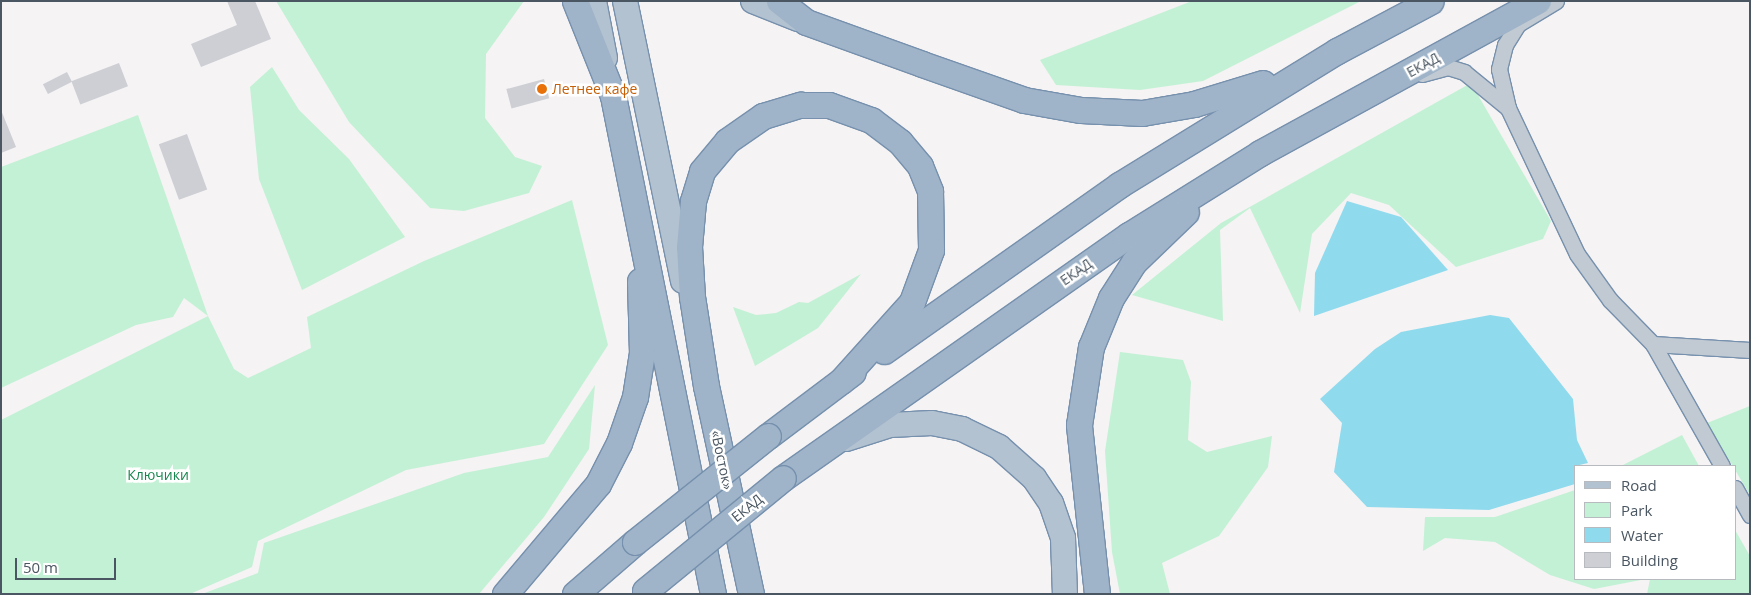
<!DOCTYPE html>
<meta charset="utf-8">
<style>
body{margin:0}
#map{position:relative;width:1751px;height:595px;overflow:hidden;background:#f5f3f3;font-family:"Open Sans",sans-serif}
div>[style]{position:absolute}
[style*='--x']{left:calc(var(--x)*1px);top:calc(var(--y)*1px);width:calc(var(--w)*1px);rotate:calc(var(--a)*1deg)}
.green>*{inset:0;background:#c3f1d5}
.water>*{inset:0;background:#90daee}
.building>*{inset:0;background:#cdcfd5;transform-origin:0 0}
.roads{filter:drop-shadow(1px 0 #7690ad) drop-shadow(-1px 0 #7690ad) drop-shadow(0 1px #7690ad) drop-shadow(0 -1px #7690ad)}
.minor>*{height:15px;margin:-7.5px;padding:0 7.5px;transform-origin:7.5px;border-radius:7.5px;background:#c1cad2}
.primary>*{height:24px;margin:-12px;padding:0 12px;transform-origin:12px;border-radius:12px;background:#b3c2d1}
.trunk>*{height:25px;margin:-12.5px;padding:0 12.5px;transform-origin:12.5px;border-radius:12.5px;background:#9fb4c9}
.bridges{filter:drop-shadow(1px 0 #7690ad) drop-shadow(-1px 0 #7690ad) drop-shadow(0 1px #7690ad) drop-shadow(0 -1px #7690ad)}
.trunk-bridge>*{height:25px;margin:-12.5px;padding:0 12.5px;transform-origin:12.5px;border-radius:12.5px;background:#9fb4c9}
.dots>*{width:14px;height:14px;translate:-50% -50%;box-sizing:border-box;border:2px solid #fff;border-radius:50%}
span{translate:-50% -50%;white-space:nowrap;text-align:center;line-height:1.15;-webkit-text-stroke:5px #fff;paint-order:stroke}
.street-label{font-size:14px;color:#4a5661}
.food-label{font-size:14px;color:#c56008}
.left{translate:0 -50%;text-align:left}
.park-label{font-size:14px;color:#17864f}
.frame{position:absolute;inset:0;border:2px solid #4a5661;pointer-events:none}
.legend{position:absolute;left:1574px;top:465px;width:162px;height:115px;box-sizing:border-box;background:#fff;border:1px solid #b7bbc0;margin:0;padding:6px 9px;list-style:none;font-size:15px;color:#4a5661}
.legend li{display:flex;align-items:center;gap:10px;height:25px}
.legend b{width:25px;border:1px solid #b7bbc0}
.scale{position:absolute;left:15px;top:558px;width:101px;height:22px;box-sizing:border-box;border:2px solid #4a5661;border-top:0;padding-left:6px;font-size:15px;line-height:18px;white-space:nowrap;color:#4a5661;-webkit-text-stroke:4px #fff;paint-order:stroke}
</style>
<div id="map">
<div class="green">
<div style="clip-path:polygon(276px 1px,524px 1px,486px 54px,485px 118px,515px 157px,542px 166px,529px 193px,464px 211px,430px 208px,349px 122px)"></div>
<div style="clip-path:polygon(1192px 1px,1361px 1px,1203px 81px,1140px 90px,1056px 85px,1040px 60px)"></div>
<div style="clip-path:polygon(272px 67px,299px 110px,349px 159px,405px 237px,302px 290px,259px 179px,250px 87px)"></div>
<div style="clip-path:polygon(1471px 83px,1551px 221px,1543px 239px,1456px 267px,1389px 205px,1351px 193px,1312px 234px,1300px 313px,1250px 208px,1220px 230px,1223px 321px,1132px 295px,1221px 223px)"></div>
<div style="clip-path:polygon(138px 115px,208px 316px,234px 369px,248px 378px,311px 348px,307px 317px,424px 261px,572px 200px,608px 345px,544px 444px,406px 470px,258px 541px,252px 567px,190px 594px,1px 594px,1px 420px,208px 316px,184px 298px,173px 317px,136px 325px,1px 388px,1px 167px)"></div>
<div style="clip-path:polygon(861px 274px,818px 328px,755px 366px,733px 307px,756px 315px,776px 313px,799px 302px,808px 303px)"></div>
<div style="clip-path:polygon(1120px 352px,1183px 360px,1191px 382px,1188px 440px,1207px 452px,1272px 436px,1268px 467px,1219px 536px,1162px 563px,1170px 594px,1120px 594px,1112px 552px,1105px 451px)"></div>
<div style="clip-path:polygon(595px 385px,589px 449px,544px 517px,479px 594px,202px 594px,258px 573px,264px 543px,464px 473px,548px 457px)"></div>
<div style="clip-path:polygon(1750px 406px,1750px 495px,1707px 423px)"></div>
<div style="clip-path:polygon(1682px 435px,1699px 466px,1621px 466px)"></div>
<div style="clip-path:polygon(1575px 490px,1575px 579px,1646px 579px,1594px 589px,1550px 575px,1495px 542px,1445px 538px,1423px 551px,1425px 517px,1495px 517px)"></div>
<div style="clip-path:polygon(1735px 530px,1750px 556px,1750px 594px,1647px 594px,1650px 579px,1735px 579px)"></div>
</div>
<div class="water">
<div style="clip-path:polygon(1347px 201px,1401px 217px,1448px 270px,1314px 316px,1315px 273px)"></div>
<div style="clip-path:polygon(1490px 315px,1509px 318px,1573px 399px,1577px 440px,1588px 463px,1575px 466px,1575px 484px,1489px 510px,1367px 507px,1334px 472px,1342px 423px,1320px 399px,1375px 349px,1401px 332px)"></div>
</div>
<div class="building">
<div style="clip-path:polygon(227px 1px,255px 1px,271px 39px,201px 67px,191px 44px,237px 25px)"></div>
<div style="left:119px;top:63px;width:25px;height:51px;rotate:69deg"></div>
<div style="left:67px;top:72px;width:11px;height:27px;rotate:63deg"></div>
<div style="left:544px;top:79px;width:20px;height:39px;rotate:75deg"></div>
<div style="clip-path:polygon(1px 110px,16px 147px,1px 153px)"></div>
<div style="left:187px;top:134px;width:59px;height:30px;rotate:70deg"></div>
</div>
<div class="roads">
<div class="minor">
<div style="--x:1556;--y:1;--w:44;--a:148.8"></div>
<div style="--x:1518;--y:24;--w:25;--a:122"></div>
<div style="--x:1505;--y:45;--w:25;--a:104"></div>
<div style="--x:1499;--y:69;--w:40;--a:77"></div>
<div style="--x:1508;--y:108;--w:161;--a:64.7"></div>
<div style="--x:1577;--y:254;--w:57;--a:54.3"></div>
<div style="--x:1610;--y:300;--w:62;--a:45.7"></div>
<div style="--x:1653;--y:344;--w:97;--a:3.5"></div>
<div style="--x:1422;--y:74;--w:27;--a:-15"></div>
<div style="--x:1448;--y:67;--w:17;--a:17"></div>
<div style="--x:1464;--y:72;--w:57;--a:39.3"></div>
<div style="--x:1653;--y:344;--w:140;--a:60.5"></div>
<div style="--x:1735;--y:488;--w:31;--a:61"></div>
</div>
<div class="primary">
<div style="--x:594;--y:1;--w:58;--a:79.1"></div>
<div style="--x:625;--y:1;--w:286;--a:78.3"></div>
<div style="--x:753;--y:1;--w:48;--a:21.8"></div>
<div style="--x:846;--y:439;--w:46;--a:-17.7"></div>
<div style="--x:890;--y:425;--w:42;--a:-2.7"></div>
<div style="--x:932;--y:423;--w:31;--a:11"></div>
<div style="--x:962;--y:429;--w:41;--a:25.9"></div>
<div style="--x:999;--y:447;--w:47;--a:41.5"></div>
<div style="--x:1034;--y:478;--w:30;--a:56"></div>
<div style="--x:1051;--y:503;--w:37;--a:71"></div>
<div style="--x:1063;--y:538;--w:56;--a:88"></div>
</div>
<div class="trunk">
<div style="--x:575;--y:1;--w:102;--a:68.2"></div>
<div style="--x:613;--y:96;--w:508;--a:78.65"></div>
<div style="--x:779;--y:1;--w:34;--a:38"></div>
<div style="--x:806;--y:22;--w:123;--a:19.9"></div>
<div style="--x:922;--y:64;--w:108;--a:19.4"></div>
<div style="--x:1024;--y:100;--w:58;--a:10"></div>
<div style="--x:1081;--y:110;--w:61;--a:2.8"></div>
<div style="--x:1142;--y:113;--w:53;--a:-9.8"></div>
<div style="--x:1194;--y:104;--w:72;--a:-16.9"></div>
<div style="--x:884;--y:351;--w:288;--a:-35.2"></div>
<div style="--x:1119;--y:185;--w:256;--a:-31.6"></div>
<div style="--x:1337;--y:51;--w:106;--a:-28"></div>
<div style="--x:768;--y:436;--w:106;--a:-37"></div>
<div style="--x:783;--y:478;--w:423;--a:-35.1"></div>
<div style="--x:1129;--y:235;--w:155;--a:-32"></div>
<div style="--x:1260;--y:153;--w:317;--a:-28.7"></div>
<div style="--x:505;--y:594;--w:144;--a:-49.8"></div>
<div style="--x:598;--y:484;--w:46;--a:-62.9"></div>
<div style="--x:619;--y:443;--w:49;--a:-70.8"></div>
<div style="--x:635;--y:397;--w:45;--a:-81"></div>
<div style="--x:642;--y:353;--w:72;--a:-91.6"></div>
<div style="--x:575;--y:594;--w:79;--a:-40.9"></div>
<div style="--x:751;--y:594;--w:213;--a:-102.2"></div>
<div style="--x:706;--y:386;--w:90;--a:-98.9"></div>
<div style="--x:692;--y:297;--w:50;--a:-93.4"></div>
<div style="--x:689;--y:247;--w:46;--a:-85"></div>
<div style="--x:693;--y:201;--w:31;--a:-73"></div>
<div style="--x:702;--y:171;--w:39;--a:-50"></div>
<div style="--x:727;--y:141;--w:44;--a:-34.8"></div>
<div style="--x:763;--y:116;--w:39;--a:-17"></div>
<div style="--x:800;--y:105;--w:29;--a:0"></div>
<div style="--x:829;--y:105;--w:45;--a:19.7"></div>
<div style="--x:871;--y:120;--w:36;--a:37"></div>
<div style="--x:900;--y:142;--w:31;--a:50"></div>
<div style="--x:920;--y:166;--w:27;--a:68"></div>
<div style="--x:930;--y:191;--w:59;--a:89"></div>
<div style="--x:931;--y:250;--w:55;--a:110.1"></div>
<div style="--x:912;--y:302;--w:106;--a:131.9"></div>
<div style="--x:1097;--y:594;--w:170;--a:-96.1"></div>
<div style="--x:1079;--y:425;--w:79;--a:-81.3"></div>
<div style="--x:1091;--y:347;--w:53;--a:-67.8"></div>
<div style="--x:1111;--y:298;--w:43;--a:-57.4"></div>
<div style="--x:1134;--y:262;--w:72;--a:-43.9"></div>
</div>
</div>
<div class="bridges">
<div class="trunk-bridge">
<div style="--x:635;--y:542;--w:170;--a:-38.6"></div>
<div style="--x:645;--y:591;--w:178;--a:-39.3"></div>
</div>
</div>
<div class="dots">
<div style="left:542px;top:89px;background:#e8710a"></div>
</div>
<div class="street-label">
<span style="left:1423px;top:65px;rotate:-29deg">ЕКАД</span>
<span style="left:1076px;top:272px;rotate:-35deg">ЕКАД</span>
<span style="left:722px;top:460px;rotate:78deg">«Восток»</span>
<span style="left:747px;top:508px;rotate:-39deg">ЕКАД</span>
</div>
<div class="food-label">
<span class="left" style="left:552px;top:89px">Летнее кафе</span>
</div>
<div class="park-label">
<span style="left:158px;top:475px">Ключики</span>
</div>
<div class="frame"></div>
<ul class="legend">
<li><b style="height:6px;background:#b3c2d1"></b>Road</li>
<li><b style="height:14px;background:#c3f1d5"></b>Park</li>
<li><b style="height:14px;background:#90daee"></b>Water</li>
<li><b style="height:14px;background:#cdcfd5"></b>Building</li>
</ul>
<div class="scale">50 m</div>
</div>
